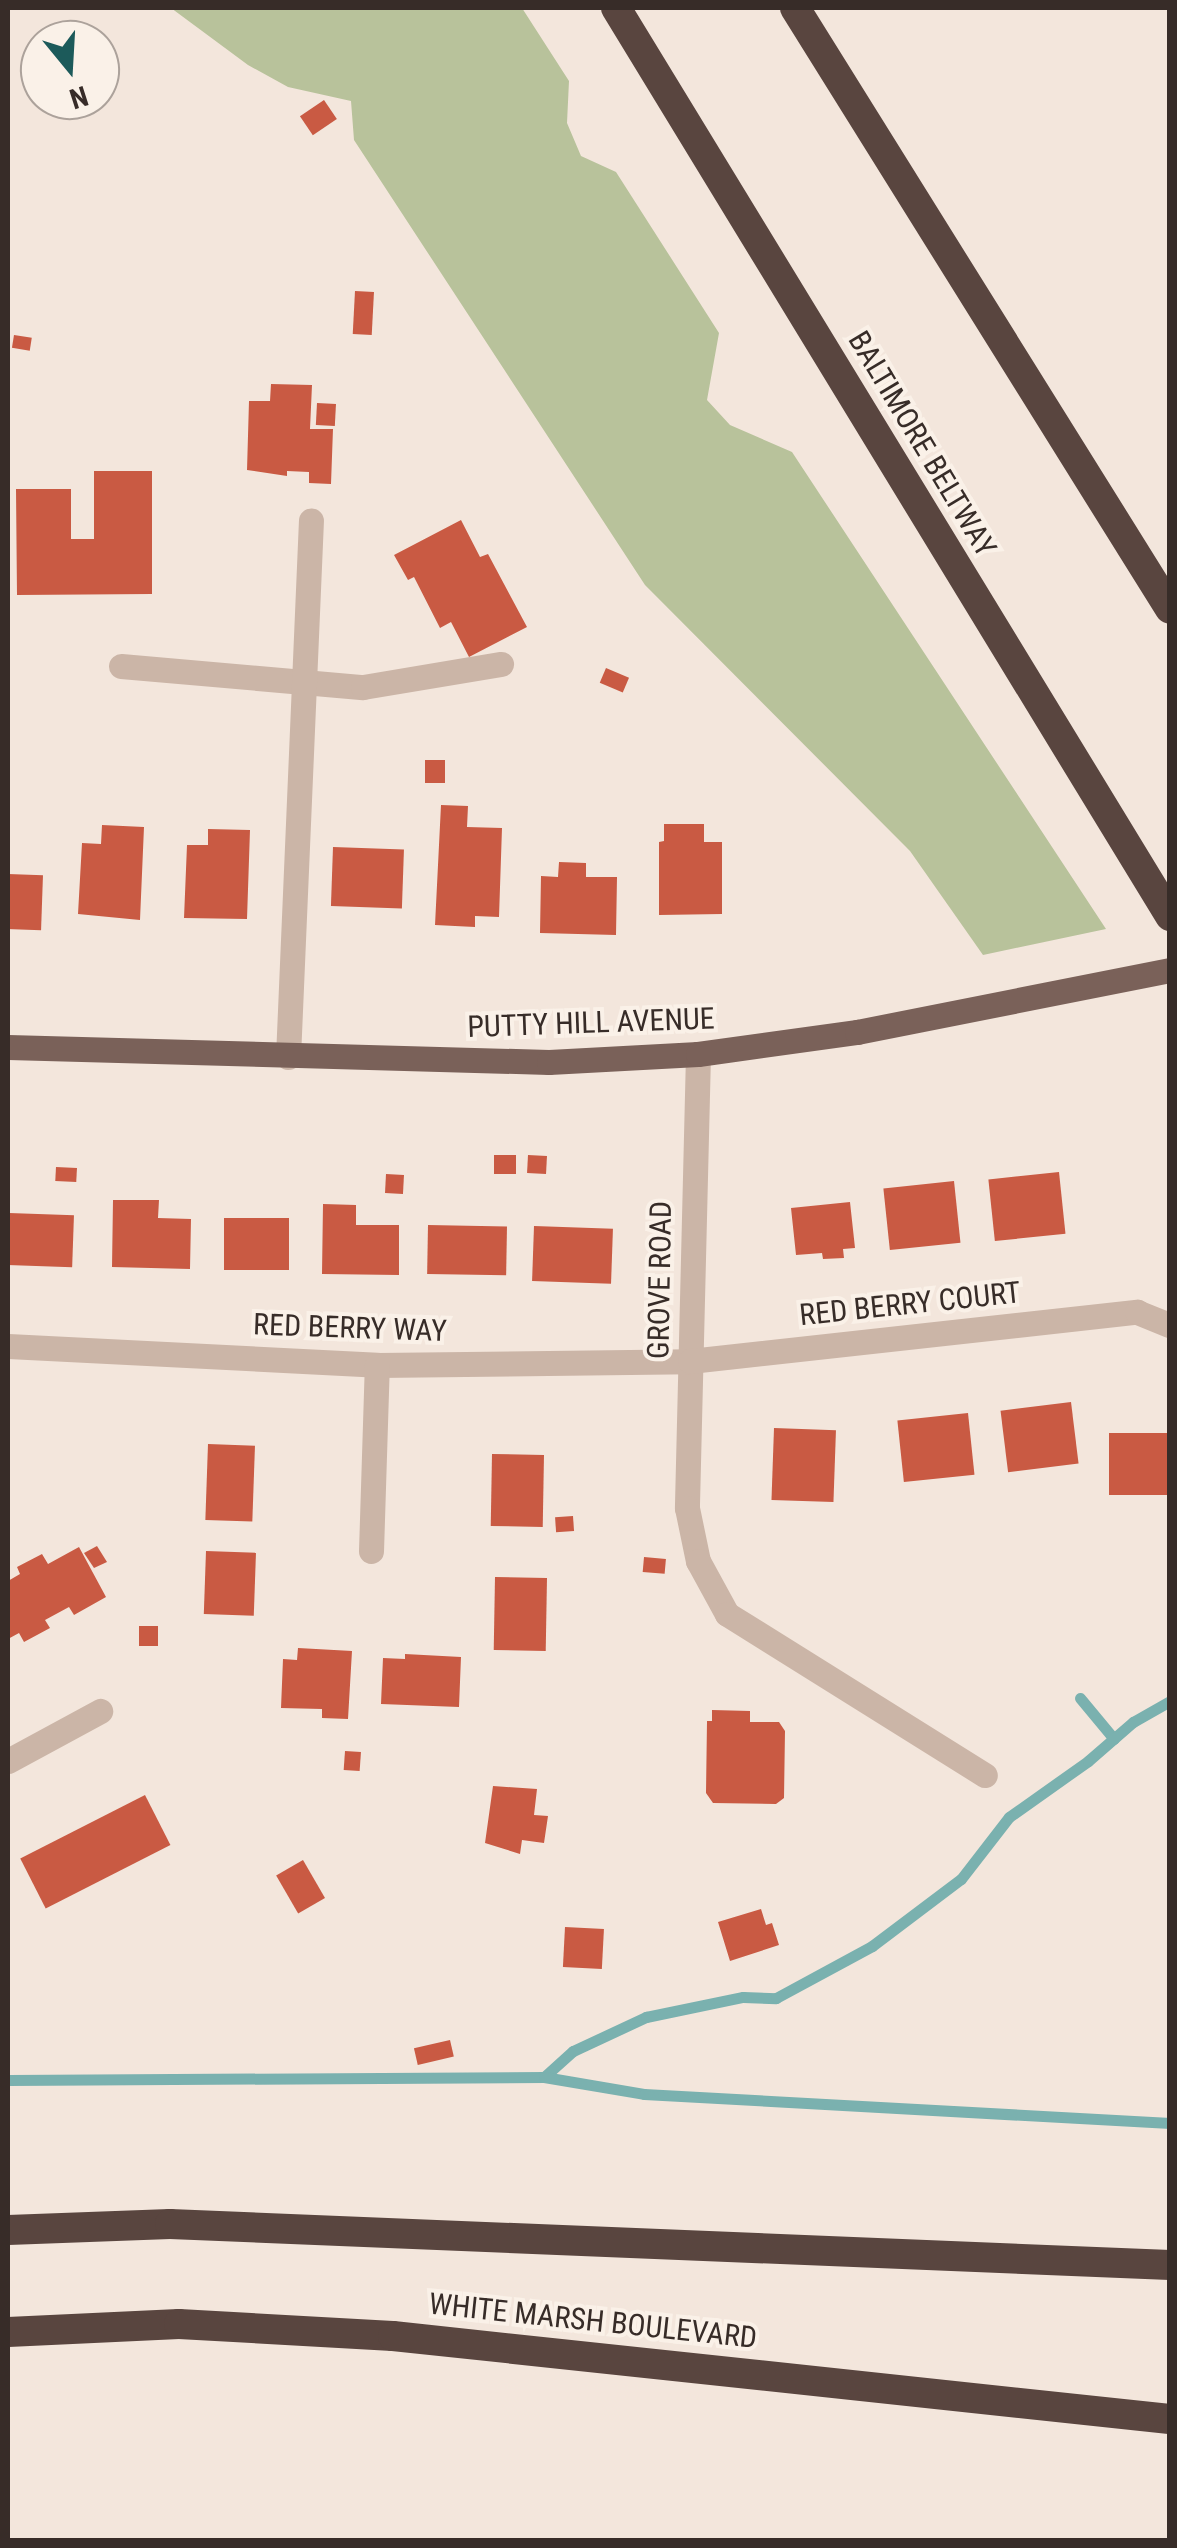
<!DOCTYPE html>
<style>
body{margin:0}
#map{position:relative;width:1177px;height:2548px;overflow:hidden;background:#f3e6dc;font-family:"Roboto Condensed",sans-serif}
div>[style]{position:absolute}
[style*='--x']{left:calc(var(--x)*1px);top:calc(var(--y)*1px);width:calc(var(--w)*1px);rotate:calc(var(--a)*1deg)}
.green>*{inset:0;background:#b8c29b}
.stream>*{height:11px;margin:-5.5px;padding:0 5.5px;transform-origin:5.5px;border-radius:5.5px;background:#7ab1af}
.building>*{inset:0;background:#c95a43;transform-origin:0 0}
.minor>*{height:25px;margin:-12.5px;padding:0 12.5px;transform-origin:12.5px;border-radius:12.5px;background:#cbb5a7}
.major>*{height:25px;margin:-12.5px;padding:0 12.5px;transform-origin:12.5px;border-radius:12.5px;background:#7a6159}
.highway>*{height:30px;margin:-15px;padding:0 15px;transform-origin:15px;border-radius:15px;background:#59453f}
span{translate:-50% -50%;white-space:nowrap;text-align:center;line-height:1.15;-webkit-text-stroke:8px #faf1e8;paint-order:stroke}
.street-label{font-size:30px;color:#372c28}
.frame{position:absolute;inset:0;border:10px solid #372c28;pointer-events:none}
.north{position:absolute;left:20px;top:20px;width:100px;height:100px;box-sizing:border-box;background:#faf1e8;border:2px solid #aca29b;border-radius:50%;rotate:162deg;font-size:28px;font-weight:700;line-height:40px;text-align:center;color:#372c28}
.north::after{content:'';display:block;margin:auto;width:35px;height:45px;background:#1c5a5a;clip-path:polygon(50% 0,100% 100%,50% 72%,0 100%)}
</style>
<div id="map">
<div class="green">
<div style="clip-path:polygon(171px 8px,522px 8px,569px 81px,567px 123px,581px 156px,616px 172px,719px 333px,707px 400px,730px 425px,792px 452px,1106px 929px,983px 955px,910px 851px,645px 585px,354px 140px,351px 101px,288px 87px,248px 65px)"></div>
</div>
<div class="stream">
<div style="--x:1080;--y:1698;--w:53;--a:50.3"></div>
<div style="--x:544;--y:2077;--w:39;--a:-42"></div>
<div style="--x:573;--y:2051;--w:81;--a:-25"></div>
<div style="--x:646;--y:2017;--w:99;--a:-11.7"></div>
<div style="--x:743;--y:1997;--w:33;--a:2"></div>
<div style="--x:776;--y:1998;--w:109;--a:-28.4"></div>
<div style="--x:872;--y:1946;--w:111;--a:-37"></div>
<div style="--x:961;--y:1879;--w:78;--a:-52.3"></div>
<div style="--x:1009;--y:1817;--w:97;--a:-35.3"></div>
<div style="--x:1088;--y:1761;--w:60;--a:-40.9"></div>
<div style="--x:1133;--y:1722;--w:43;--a:-29.6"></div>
<div style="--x:8;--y:2080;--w:536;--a:-0.32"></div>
<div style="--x:544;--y:2077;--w:101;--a:9.6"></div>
<div style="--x:644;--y:2094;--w:527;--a:3.16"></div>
</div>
<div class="building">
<div style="left:324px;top:100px;width:23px;height:29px;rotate:56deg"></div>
<div style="left:355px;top:291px;width:19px;height:43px;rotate:3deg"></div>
<div style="left:14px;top:335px;width:18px;height:13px;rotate:9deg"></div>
<div style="clip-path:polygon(271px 384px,312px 385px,310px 429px,333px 429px,331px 484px,309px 483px,309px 472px,287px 471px,287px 476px,247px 470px,249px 401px,270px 401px)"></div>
<div style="left:317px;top:403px;width:19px;height:22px;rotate:3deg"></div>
<div style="clip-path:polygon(94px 471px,152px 471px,152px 594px,17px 595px,16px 489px,71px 489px,71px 539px,94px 539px)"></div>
<div style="clip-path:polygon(461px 520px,480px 557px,488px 554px,527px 627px,469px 657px,451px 622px,440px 628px,414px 577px,408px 580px,394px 555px)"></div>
<div style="left:606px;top:668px;width:25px;height:16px;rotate:23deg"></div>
<div style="left:425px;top:760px;width:20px;height:23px"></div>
<div style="clip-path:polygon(441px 805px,468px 806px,467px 827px,502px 828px,499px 917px,475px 916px,475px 927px,435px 925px)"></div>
<div style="clip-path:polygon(664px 824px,704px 824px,704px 842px,722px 842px,722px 914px,659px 915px,659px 842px,664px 841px)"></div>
<div style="clip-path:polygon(102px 825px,144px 827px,140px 920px,78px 914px,82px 843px,101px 844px)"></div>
<div style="clip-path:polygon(208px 829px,250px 830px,247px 919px,184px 918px,187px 845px,208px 845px)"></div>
<div style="left:333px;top:847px;width:71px;height:59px;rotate:2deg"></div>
<div style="clip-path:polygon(559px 862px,586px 863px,586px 877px,617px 877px,616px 935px,540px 933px,541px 876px,558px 877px)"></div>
<div style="left:8px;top:874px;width:35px;height:55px;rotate:2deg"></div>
<div style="left:494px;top:1155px;width:22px;height:19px"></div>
<div style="left:528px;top:1155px;width:19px;height:18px;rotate:3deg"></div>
<div style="left:56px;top:1167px;width:21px;height:14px;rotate:3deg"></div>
<div style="left:1059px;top:1172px;width:62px;height:71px;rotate:84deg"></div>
<div style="left:386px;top:1174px;width:18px;height:19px;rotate:3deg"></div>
<div style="left:954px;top:1181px;width:62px;height:71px;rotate:84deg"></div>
<div style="clip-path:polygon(113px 1200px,159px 1200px,158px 1218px,191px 1219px,190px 1269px,112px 1267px)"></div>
<div style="clip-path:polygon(850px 1202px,855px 1248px,843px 1249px,844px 1258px,823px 1259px,822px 1253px,796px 1255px,791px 1208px)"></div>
<div style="clip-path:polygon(323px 1204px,356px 1205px,356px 1225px,399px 1225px,399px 1275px,322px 1274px)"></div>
<div style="left:9px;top:1213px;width:65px;height:52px;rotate:2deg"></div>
<div style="left:224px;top:1218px;width:65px;height:52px"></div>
<div style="left:428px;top:1225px;width:79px;height:49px;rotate:1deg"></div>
<div style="left:534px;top:1226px;width:79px;height:55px;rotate:2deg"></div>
<div style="left:1071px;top:1402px;width:62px;height:71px;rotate:83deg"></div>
<div style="left:968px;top:1413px;width:62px;height:71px;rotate:84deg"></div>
<div style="left:774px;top:1428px;width:62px;height:72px;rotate:2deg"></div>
<div style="left:1170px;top:1433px;width:62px;height:61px;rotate:90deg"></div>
<div style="left:208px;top:1444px;width:47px;height:76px;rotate:2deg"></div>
<div style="left:492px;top:1454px;width:52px;height:72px;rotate:1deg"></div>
<div style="left:573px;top:1516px;width:15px;height:18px;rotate:86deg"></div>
<div style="clip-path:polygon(97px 1546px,107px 1562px,94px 1568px,84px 1553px)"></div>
<div style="clip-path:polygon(79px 1547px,106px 1597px,74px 1615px,69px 1607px,45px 1620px,50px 1628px,24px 1642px,19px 1633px,8px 1639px,8px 1581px,20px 1574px,17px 1567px,42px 1554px,48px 1564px)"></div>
<div style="left:206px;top:1551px;width:50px;height:63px;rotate:2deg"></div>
<div style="left:644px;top:1557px;width:22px;height:15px;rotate:5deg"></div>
<div style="left:495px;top:1577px;width:52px;height:73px;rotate:1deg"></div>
<div style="left:139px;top:1626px;width:19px;height:20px"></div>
<div style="clip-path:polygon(298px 1648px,352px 1651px,348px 1719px,322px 1718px,322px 1709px,281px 1708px,283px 1659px,297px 1660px)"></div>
<div style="clip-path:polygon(405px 1654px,461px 1657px,459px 1707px,381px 1704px,383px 1658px,405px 1659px)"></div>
<div style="clip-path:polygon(712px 1710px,750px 1711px,750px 1722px,779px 1722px,785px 1731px,784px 1798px,776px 1804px,713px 1803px,706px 1793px,707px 1721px,712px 1721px)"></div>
<div style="left:345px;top:1751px;width:16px;height:19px;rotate:4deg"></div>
<div style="clip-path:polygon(493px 1786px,537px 1789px,534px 1815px,548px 1816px,544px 1843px,522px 1840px,520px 1854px,485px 1843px)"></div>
<div style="left:145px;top:1795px;width:56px;height:140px;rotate:63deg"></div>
<div style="left:303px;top:1860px;width:44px;height:31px;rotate:60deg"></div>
<div style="clip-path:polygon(761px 1909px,766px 1925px,772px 1923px,779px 1945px,730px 1961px,718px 1922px)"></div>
<div style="left:565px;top:1927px;width:39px;height:40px;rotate:3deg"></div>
<div style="left:450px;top:2040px;width:17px;height:37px;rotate:77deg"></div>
</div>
<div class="minor">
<div style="--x:121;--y:666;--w:243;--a:5"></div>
<div style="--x:363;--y:687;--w:140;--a:-9.5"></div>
<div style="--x:698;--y:1054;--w:454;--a:91.4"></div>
<div style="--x:687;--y:1508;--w:54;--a:78.3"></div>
<div style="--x:698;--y:1561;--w:60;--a:61.3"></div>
<div style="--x:727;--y:1614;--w:304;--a:32"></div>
<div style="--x:288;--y:1057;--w:537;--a:-87.55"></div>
<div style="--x:8;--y:1346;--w:369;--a:2.9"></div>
<div style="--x:377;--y:1365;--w:313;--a:-0.7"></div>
<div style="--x:690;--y:1361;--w:450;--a:-6.3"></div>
<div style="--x:1137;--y:1312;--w:35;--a:22"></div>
<div style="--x:371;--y:1551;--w:186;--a:-88.2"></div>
<div style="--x:8;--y:1761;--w:105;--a:-28.5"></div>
</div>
<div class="major">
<div style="--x:8;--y:1047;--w:541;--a:1.59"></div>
<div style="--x:549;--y:1062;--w:149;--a:-3.1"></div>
<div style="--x:698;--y:1054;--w:161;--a:-7.9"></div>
<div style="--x:857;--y:1032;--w:319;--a:-11.2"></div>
</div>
<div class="highway">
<div style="--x:616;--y:8;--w:1064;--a:58.61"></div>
<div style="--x:795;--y:8;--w:708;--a:58.04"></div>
<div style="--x:8;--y:2230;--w:162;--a:-2.1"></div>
<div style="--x:170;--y:2224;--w:1001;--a:2.35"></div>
<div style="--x:8;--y:2332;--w:171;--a:-2.7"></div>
<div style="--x:179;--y:2324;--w:214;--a:3.2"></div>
<div style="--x:393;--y:2336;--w:781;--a:6.1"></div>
</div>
<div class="street-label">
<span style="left:922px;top:444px;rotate:59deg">BALTIMORE BELTWAY</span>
<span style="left:591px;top:1023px;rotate:-2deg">PUTTY HILL AVENUE</span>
<span style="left:660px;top:1280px;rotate:-89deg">GROVE ROAD</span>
<span style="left:910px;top:1304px;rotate:-6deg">RED BERRY COURT</span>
<span style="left:350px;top:1328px;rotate:2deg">RED BERRY WAY</span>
<span style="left:593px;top:2321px;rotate:6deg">WHITE MARSH BOULEVARD</span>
</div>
<div class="frame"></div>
<div class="north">N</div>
</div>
